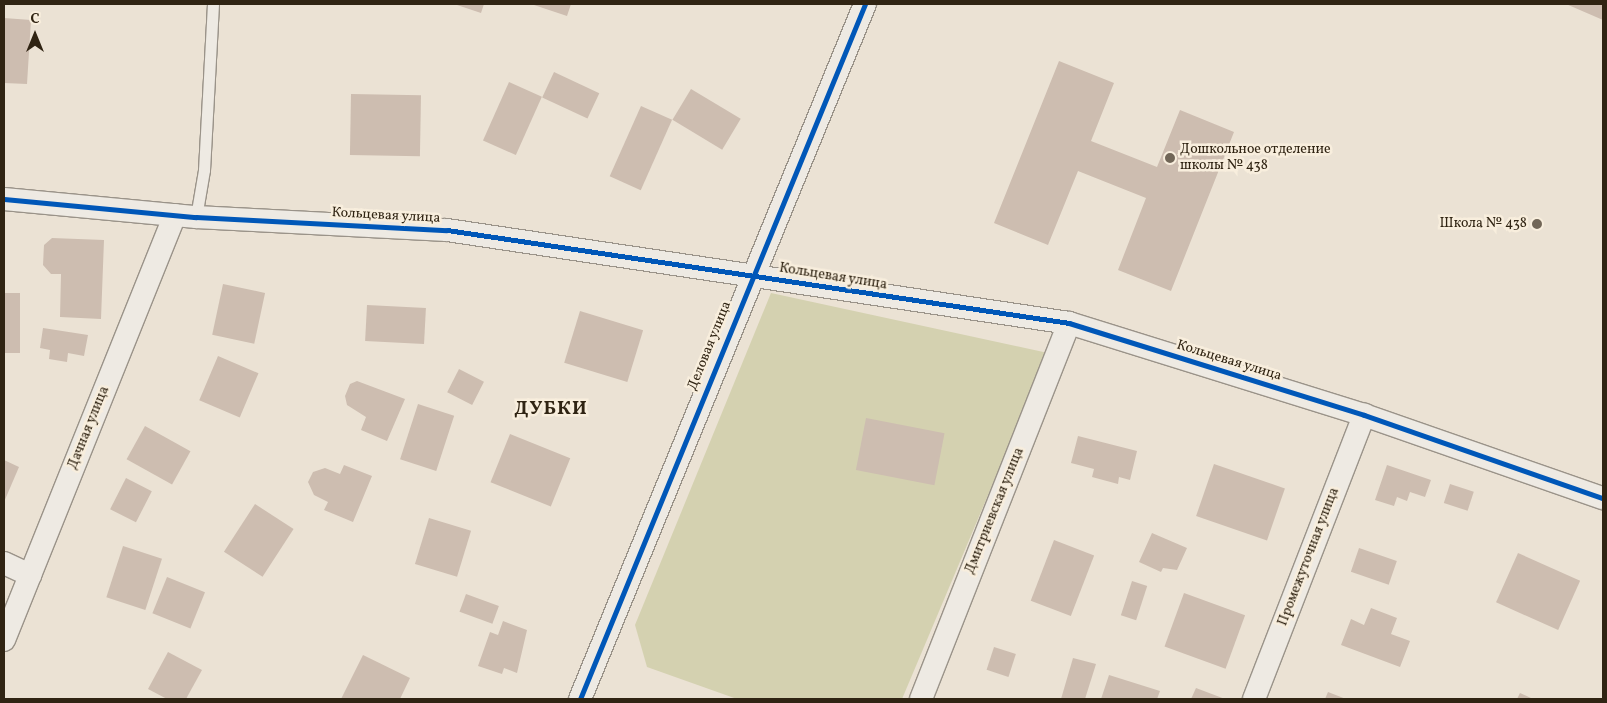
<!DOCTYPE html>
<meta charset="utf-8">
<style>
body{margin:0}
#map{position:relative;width:1607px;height:703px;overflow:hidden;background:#ebe2d4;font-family:Vollkorn,serif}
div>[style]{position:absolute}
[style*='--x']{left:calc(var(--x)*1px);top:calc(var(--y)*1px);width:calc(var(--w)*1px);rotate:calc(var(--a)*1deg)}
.green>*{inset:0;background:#d4d1b0}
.building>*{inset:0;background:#cdbdb0;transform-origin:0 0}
.roads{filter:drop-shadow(1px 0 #9a9389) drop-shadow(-1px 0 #9a9389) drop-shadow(0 1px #9a9389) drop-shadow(0 -1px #9a9389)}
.service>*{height:11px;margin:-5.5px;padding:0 5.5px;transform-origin:5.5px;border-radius:5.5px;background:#eeeae3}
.minor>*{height:22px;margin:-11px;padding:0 11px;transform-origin:11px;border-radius:11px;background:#eeeae3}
.cycleway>*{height:5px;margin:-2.5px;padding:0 2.5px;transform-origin:2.5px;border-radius:2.5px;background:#0057b8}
.dots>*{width:14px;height:14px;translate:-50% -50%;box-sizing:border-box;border:2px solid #f8eedd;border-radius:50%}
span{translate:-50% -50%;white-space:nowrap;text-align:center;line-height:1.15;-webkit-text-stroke:5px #f8eedd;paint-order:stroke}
.poi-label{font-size:14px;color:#302413}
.left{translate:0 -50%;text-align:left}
.right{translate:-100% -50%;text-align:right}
.street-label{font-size:14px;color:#302413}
.district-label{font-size:19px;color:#302413;font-weight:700;letter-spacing:1px}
.frame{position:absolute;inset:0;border:5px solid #302413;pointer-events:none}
.north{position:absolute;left:10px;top:10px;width:50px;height:50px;-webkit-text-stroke:4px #f8eedd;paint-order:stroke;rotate:0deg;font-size:14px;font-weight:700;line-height:20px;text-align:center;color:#302413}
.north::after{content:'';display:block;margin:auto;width:18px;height:22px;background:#302413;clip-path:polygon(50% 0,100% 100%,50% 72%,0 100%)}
</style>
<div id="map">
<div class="green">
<div style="clip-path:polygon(771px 293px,1048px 353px,902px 699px,737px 699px,647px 667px,635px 625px)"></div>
</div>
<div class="building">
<div style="clip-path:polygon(454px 4px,484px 4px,481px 13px)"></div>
<div style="clip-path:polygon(531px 4px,571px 4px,567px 16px)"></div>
<div style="clip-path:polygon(1566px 4px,1603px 4px,1603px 20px)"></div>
<div style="clip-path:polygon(4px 18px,31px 20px,27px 84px,4px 83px)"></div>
<div style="clip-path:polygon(1059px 61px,1114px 83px,1091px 141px,1157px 167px,1180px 110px,1234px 132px,1171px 291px,1118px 270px,1146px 198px,1078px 171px,1048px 245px,994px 223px)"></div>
<div style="left:554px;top:72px;width:50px;height:28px;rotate:25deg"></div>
<div style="left:509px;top:82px;width:36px;height:64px;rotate:24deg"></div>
<div style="left:691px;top:89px;width:58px;height:36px;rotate:31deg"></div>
<div style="left:351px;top:94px;width:70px;height:61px;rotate:1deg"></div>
<div style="left:641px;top:106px;width:34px;height:77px;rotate:24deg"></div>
<div style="clip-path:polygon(52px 238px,104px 240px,101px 319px,60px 317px,61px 274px,51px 274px,43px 265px,44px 245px)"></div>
<div style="left:223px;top:284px;width:43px;height:52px;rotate:12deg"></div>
<div style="left:4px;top:293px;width:16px;height:60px"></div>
<div style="left:367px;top:305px;width:59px;height:36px;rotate:3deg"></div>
<div style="left:580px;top:311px;width:66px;height:54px;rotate:17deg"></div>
<div style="clip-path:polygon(43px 328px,88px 335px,84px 356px,68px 353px,67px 362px,49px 359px,50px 350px,40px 348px)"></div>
<div style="left:218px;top:356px;width:44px;height:48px;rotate:23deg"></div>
<div style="left:459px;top:369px;width:28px;height:26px;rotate:27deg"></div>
<div style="clip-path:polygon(357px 381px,405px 399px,387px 441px,361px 430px,366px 417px,347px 405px,345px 396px,350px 384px)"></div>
<div style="left:418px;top:404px;width:38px;height:58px;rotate:18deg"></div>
<div style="left:866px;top:418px;width:80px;height:53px;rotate:11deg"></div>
<div style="left:145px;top:426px;width:52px;height:38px;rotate:29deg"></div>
<div style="left:510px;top:434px;width:65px;height:52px;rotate:22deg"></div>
<div style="clip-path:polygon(1078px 436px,1137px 451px,1130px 480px,1119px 477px,1118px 484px,1092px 477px,1094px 469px,1071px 463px)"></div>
<div style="clip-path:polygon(4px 460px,19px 467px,4px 502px)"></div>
<div style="left:1214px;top:464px;width:75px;height:55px;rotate:19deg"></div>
<div style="clip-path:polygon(344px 465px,372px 476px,353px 522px,324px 510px,328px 502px,314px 495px,308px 482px,313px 472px,325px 468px,340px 474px)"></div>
<div style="clip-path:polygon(1387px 465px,1431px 480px,1425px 497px,1410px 492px,1407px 501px,1397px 497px,1394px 506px,1375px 500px)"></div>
<div style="left:126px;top:478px;width:29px;height:35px;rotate:27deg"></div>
<div style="left:1450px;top:484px;width:25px;height:20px;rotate:18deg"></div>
<div style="left:255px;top:504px;width:46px;height:57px;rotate:33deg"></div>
<div style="left:429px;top:518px;width:44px;height:48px;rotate:17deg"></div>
<div style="clip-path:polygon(1152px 533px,1187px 548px,1177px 570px,1163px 568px,1161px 572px,1139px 562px)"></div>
<div style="left:1054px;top:540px;width:43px;height:65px;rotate:21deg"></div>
<div style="left:123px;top:546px;width:41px;height:54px;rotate:18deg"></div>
<div style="left:1359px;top:548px;width:40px;height:25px;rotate:19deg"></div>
<div style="left:1518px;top:553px;width:68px;height:54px;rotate:24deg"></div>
<div style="left:167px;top:577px;width:41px;height:39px;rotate:22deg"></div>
<div style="left:1132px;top:581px;width:16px;height:36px;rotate:18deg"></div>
<div style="left:1184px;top:593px;width:65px;height:57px;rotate:20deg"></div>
<div style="left:466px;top:594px;width:35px;height:19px;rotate:20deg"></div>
<div style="clip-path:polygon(1371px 608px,1397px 618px,1391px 634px,1410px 641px,1400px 667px,1341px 645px,1351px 619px,1364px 625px)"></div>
<div style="clip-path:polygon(503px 621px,527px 630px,517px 673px,504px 668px,502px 674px,478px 666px,490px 632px,498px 635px)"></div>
<div style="left:994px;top:647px;width:23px;height:24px;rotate:18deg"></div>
<div style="clip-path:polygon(168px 652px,202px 670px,186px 699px,167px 699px,148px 689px)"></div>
<div style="clip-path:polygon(363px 655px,410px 678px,400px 699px,341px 699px)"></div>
<div style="clip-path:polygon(1073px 658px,1096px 664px,1085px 699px,1061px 699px)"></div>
<div style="clip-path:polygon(1109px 675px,1160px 691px,1157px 699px,1101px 699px)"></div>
<div style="clip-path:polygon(1196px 688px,1225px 699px,1191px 699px)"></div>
<div style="clip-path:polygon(1328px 692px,1346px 699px,1325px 699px)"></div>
<div style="clip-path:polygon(1520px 693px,1533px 699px,1517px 699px)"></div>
</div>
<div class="roads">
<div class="service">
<div style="--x:196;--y:217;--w:48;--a:-80.3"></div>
<div style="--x:204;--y:170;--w:166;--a:-86.9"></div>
</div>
<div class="minor">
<div style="--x:4;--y:199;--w:193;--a:5.4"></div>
<div style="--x:196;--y:217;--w:251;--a:3"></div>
<div style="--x:447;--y:230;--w:629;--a:8.5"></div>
<div style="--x:1069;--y:323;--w:309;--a:17.3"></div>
<div style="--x:1364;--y:415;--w:253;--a:19.2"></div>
<div style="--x:4;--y:563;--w:29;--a:25"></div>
<div style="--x:4;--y:640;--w:458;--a:-68.1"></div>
<div style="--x:580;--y:699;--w:751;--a:-67.7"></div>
<div style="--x:921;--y:699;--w:404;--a:-68.5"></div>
<div style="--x:1254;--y:699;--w:305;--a:-68.8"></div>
</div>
</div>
<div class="cycleway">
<div style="--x:4;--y:199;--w:193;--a:5.4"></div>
<div style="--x:196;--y:217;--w:251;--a:3"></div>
<div style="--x:447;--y:230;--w:629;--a:8.5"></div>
<div style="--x:1069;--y:323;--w:309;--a:17.3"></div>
<div style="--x:1364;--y:415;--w:253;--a:19.2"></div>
<div style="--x:580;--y:699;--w:751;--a:-67.7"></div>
</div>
<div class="dots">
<div style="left:1170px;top:158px;background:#716657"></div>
<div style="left:1537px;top:224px;background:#716657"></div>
</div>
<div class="poi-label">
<span class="left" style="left:1180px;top:158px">Дошкольное отделение<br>школы № 438</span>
<span class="right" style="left:1527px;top:224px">Школа № 438</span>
</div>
<div class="street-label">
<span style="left:386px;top:216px;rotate:3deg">Кольцевая улица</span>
<span style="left:833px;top:277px;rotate:9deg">Кольцевая улица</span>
<span style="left:710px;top:346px;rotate:-68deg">Деловая улица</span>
<span style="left:1229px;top:361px;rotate:17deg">Кольцевая улица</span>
<span style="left:89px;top:428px;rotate:-68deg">Дачная улица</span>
<span style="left:995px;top:511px;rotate:-68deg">Дмитриевская улица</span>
<span style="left:1309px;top:557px;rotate:-69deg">Промежуточная улица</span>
</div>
<div class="district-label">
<span style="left:551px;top:410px">ДУБКИ</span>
</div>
<div class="frame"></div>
<div class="north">С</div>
</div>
